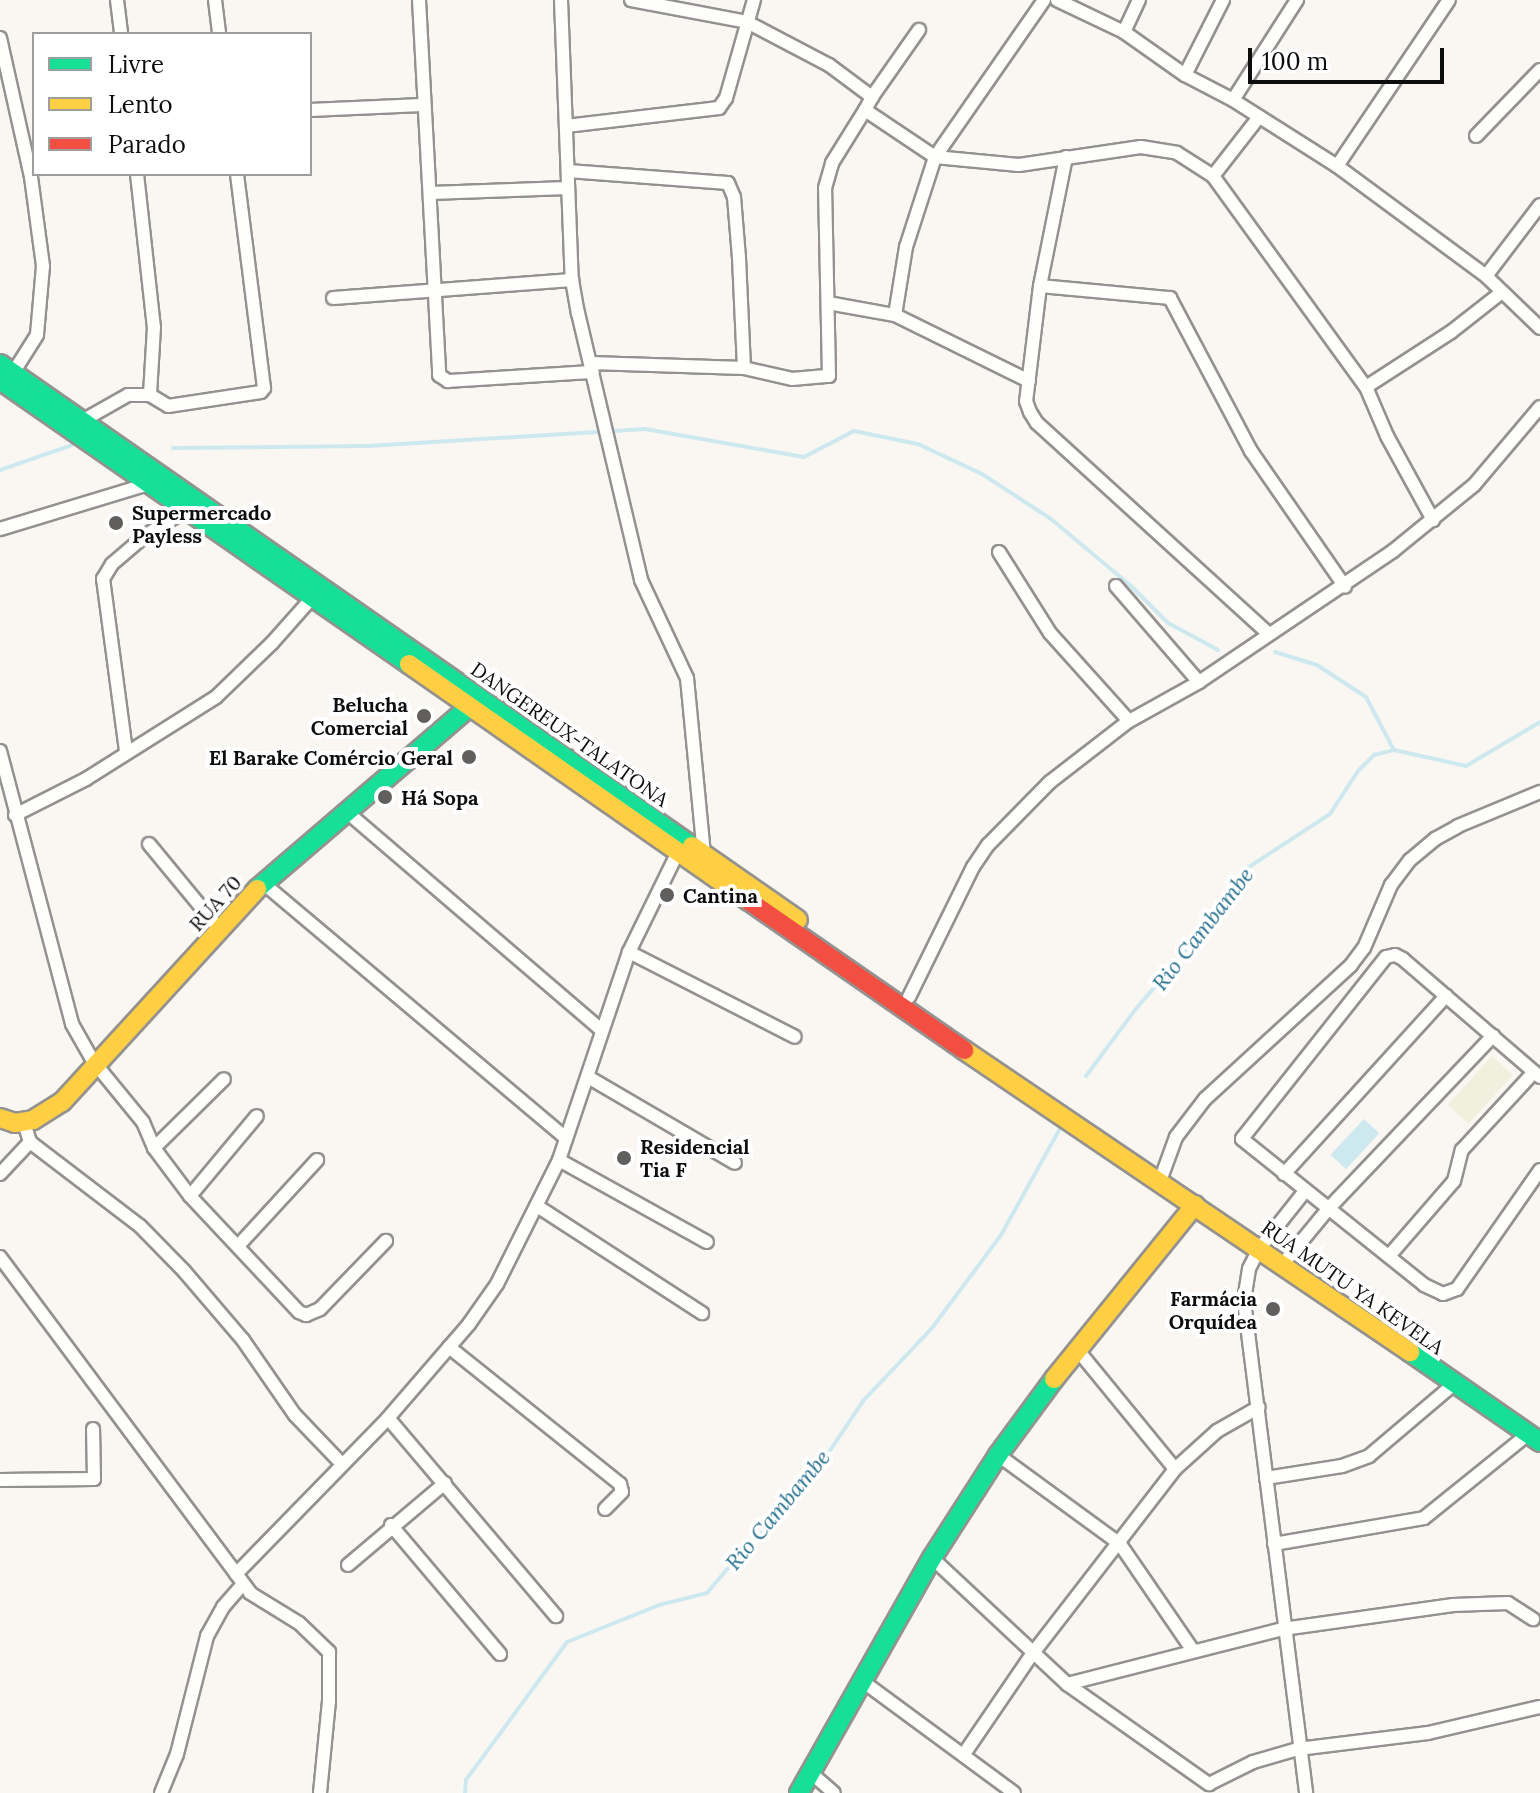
<!DOCTYPE html>
<meta charset="utf-8">
<style>
body{margin:0}
#map{position:relative;width:1540px;height:1793px;overflow:hidden;background:#faf7f2;font-family:Lora,serif}
div>[style]{position:absolute}
[style*='--x']{left:calc(var(--x)*1px);top:calc(var(--y)*1px);width:calc(var(--w)*1px);rotate:calc(var(--a)*1deg)}
.pitch>*{inset:0;background:#eff1de;transform-origin:0 0}
.water>*{inset:0;background:#cde9ef;transform-origin:0 0}
.stream>*{height:4px;margin:-2px;padding:0 2px;transform-origin:2px;border-radius:2px;background:#cde9ef}
.roads{filter:drop-shadow(2px 0 #949290) drop-shadow(-2px 0 #949290) drop-shadow(0 2px #949290) drop-shadow(0 -2px #949290)}
.street>*{height:12px;margin:-6px;padding:0 6px;transform-origin:6px;border-radius:6px;background:#fefefd}
.fast>*{height:18px;margin:-9px;padding:0 9px;transform-origin:9px;border-radius:9px;background:#16e098}
.slow>*{height:18px;margin:-9px;padding:0 9px;transform-origin:9px;border-radius:9px;background:#ffcf43}
.jam>*{height:18px;margin:-9px;padding:0 9px;transform-origin:9px;border-radius:9px;background:#f24e42}
.dots>*{width:22px;height:22px;translate:-50% -50%;box-sizing:border-box;border:4px solid #fff;border-radius:50%}
span{translate:-50% -50%;white-space:nowrap;text-align:center;line-height:1.15;-webkit-text-stroke:8px #fff;paint-order:stroke}
.poi-label{font-size:20px;color:#0d0d0d;font-weight:700}
.left{translate:0 -50%;text-align:left}
.right{translate:-100% -50%;text-align:right}
.street-label{font-size:20px;color:#0d0d0d}
.water-label{font-size:22px;color:#26718f;font-style:italic}
.legend{position:absolute;left:32px;top:32px;width:280px;height:144px;box-sizing:border-box;background:#fff;border:2px solid #9e9e9e;margin:0;padding:10px 14px;list-style:none;font-size:24px;color:#0d0d0d}
.legend li{display:flex;align-items:center;gap:16px;height:40px}
.legend b{width:40px;border:2px solid #9e9e9e}
.scale{position:absolute;left:1248px;top:48px;width:196px;height:36px;box-sizing:border-box;border:4px solid #0d0d0d;border-top:0;padding-left:10px;font-size:24px;line-height:28px;white-space:nowrap;color:#0d0d0d;-webkit-text-stroke:6px #fff;paint-order:stroke}
</style>
<div id="map">
<div class="pitch">
<div style="left:1492px;top:1056px;width:28px;height:66px;rotate:42deg"></div>
</div>
<div class="water">
<div style="left:1364px;top:1119px;width:21px;height:49px;rotate:43deg"></div>
</div>
<div class="stream">
<div style="--x:173;--y:448;--w:195;--a:-0.6"></div>
<div style="--x:368;--y:446;--w:278;--a:-3.5"></div>
<div style="--x:645;--y:429;--w:161;--a:10"></div>
<div style="--x:804;--y:457;--w:56;--a:-27.5"></div>
<div style="--x:854;--y:431;--w:65;--a:11.5"></div>
<div style="--x:918;--y:444;--w:71;--a:25.1"></div>
<div style="--x:982;--y:474;--w:82;--a:33.1"></div>
<div style="--x:1051;--y:519;--w:104;--a:39.9"></div>
<div style="--x:1131;--y:586;--w:52;--a:45"></div>
<div style="--x:1168;--y:623;--w:57;--a:28.4"></div>
<div style="--x:0;--y:470;--w:76;--a:-19.1"></div>
<div style="--x:1275;--y:652;--w:44;--a:17.2"></div>
<div style="--x:1317;--y:665;--w:59;--a:33.1"></div>
<div style="--x:1366;--y:697;--w:60;--a:62.2"></div>
<div style="--x:1086;--y:1076;--w:82;--a:-53.4"></div>
<div style="--x:1135;--y:1010;--w:137;--a:-49.4"></div>
<div style="--x:1224;--y:906;--w:46;--a:-57.3"></div>
<div style="--x:1249;--y:867;--w:97;--a:-33.2"></div>
<div style="--x:1330;--y:814;--w:51;--a:-56.9"></div>
<div style="--x:1358;--y:771;--w:23;--a:-45"></div>
<div style="--x:1374;--y:755;--w:21;--a:-14"></div>
<div style="--x:1394;--y:750;--w:74;--a:12.5"></div>
<div style="--x:1466;--y:766;--w:86;--a:-30.7"></div>
<div style="--x:465;--y:1793;--w:13;--a:-86"></div>
<div style="--x:466;--y:1780;--w:171;--a:-53.8"></div>
<div style="--x:567;--y:1642;--w:99;--a:-21.9"></div>
<div style="--x:659;--y:1605;--w:49;--a:-14"></div>
<div style="--x:707;--y:1593;--w:57;--a:-49.9"></div>
<div style="--x:744;--y:1549;--w:45;--a:-43.2"></div>
<div style="--x:777;--y:1518;--w:52;--a:-48.9"></div>
<div style="--x:811;--y:1479;--w:94;--a:-56.3"></div>
<div style="--x:863;--y:1401;--w:100;--a:-46.6"></div>
<div style="--x:932;--y:1328;--w:116;--a:-53.4"></div>
<div style="--x:1001;--y:1235;--w:128;--a:-61"></div>
</div>
<div class="roads">
<div class="street">
<div style="--x:117;--y:0;--w:34;--a:83"></div>
<div style="--x:215;--y:0;--w:34;--a:83"></div>
<div style="--x:419;--y:0;--w:376;--a:86.9"></div>
<div style="--x:439;--y:375;--w:11;--a:34"></div>
<div style="--x:448;--y:381;--w:145;--a:-3.6"></div>
<div style="--x:561;--y:0;--w:280;--a:87.8"></div>
<div style="--x:572;--y:280;--w:34;--a:80"></div>
<div style="--x:578;--y:313;--w:274;--a:76.7"></div>
<div style="--x:641;--y:580;--w:108;--a:64.9"></div>
<div style="--x:687;--y:678;--w:178;--a:84.5"></div>
<div style="--x:631;--y:0;--w:118;--a:10.7"></div>
<div style="--x:747;--y:22;--w:93;--a:27.7"></div>
<div style="--x:829;--y:65;--w:54;--a:36.7"></div>
<div style="--x:872;--y:97;--w:15;--a:118"></div>
<div style="--x:865;--y:110;--w:84;--a:33.9"></div>
<div style="--x:935;--y:157;--w:84;--a:5.4"></div>
<div style="--x:1019;--y:165;--w:123;--a:-8.4"></div>
<div style="--x:1141;--y:147;--w:36;--a:9"></div>
<div style="--x:1177;--y:153;--w:43;--a:32.6"></div>
<div style="--x:1213;--y:176;--w:261;--a:54.1"></div>
<div style="--x:1366;--y:387;--w:53;--a:66.8"></div>
<div style="--x:1387;--y:436;--w:96;--a:61.3"></div>
<div style="--x:1057;--y:0;--w:74;--a:25.5"></div>
<div style="--x:1124;--y:32;--w:75;--a:35.2"></div>
<div style="--x:1185;--y:75;--w:54;--a:27.5"></div>
<div style="--x:1233;--y:100;--w:123;--a:32.4"></div>
<div style="--x:1337;--y:166;--w:185;--a:36.4"></div>
<div style="--x:1486;--y:276;--w:75;--a:43.9"></div>
<div style="--x:1124;--y:32;--w:35;--a:-65"></div>
<div style="--x:0;--y:38;--w:142;--a:77.4"></div>
<div style="--x:31;--y:177;--w:90;--a:82.3"></div>
<div style="--x:43;--y:266;--w:69;--a:95"></div>
<div style="--x:37;--y:335;--w:45;--a:122.3"></div>
<div style="--x:1185;--y:75;--w:84;--a:-63.1"></div>
<div style="--x:872;--y:97;--w:82;--a:-55"></div>
<div style="--x:1233;--y:100;--w:119;--a:-57.4"></div>
<div style="--x:310;--y:110;--w:112;--a:-2.6"></div>
<div style="--x:566;--y:126;--w:154;--a:-6.7"></div>
<div style="--x:719;--y:108;--w:12;--a:-55"></div>
<div style="--x:726;--y:98;--w:102;--a:-74.1"></div>
<div style="--x:1476;--y:136;--w:92;--a:-45.9"></div>
<div style="--x:1066;--y:157;--w:132;--a:101.4"></div>
<div style="--x:1040;--y:286;--w:116;--a:96.9"></div>
<div style="--x:1026;--y:401;--w:12;--a:70"></div>
<div style="--x:1030;--y:412;--w:13;--a:58"></div>
<div style="--x:1037;--y:423;--w:312;--a:42.3"></div>
<div style="--x:1337;--y:166;--w:200;--a:-56"></div>
<div style="--x:568;--y:171;--w:160;--a:4.3"></div>
<div style="--x:728;--y:183;--w:15;--a:67"></div>
<div style="--x:734;--y:197;--w:61;--a:85.3"></div>
<div style="--x:739;--y:258;--w:110;--a:87.4"></div>
<div style="--x:137;--y:174;--w:154;--a:83.7"></div>
<div style="--x:154;--y:327;--w:68;--a:93.4"></div>
<div style="--x:1213;--y:176;--w:75;--a:-52.1"></div>
<div style="--x:430;--y:193;--w:138;--a:-2.1"></div>
<div style="--x:1486;--y:276;--w:89;--a:-52.7"></div>
<div style="--x:1040;--y:286;--w:131;--a:5.3"></div>
<div style="--x:1170;--y:298;--w:173;--a:62.1"></div>
<div style="--x:1251;--y:451;--w:165;--a:55.3"></div>
<div style="--x:333;--y:298;--w:240;--a:-4.3"></div>
<div style="--x:828;--y:303;--w:68;--a:10.2"></div>
<div style="--x:591;--y:363;--w:153;--a:1.9"></div>
<div style="--x:744;--y:368;--w:49;--a:12.9"></div>
<div style="--x:792;--y:379;--w:37;--a:-5"></div>
<div style="--x:829;--y:376;--w:188;--a:-91.2"></div>
<div style="--x:825;--y:188;--w:26;--a:-74"></div>
<div style="--x:832;--y:163;--w:62;--a:-58.1"></div>
<div style="--x:1029;--y:381;--w:149;--a:-153.8"></div>
<div style="--x:895;--y:315;--w:69;--a:-80.8"></div>
<div style="--x:906;--y:247;--w:95;--a:-72.1"></div>
<div style="--x:935;--y:157;--w:191;--a:-55.2"></div>
<div style="--x:1366;--y:387;--w:101;--a:-32.9"></div>
<div style="--x:1451;--y:332;--w:65;--a:-38.1"></div>
<div style="--x:82;--y:421;--w:53;--a:-29.5"></div>
<div style="--x:128;--y:395;--w:22;--a:0"></div>
<div style="--x:150;--y:395;--w:21;--a:31"></div>
<div style="--x:168;--y:406;--w:94;--a:-8.6"></div>
<div style="--x:261;--y:392;--w:5;--a:-53"></div>
<div style="--x:264;--y:388;--w:216;--a:-97.2"></div>
<div style="--x:0;--y:529;--w:155;--a:-16.9"></div>
<div style="--x:999;--y:552;--w:96;--a:57.8"></div>
<div style="--x:1050;--y:633;--w:118;--a:48.1"></div>
<div style="--x:1116;--y:586;--w:127;--a:49.2"></div>
<div style="--x:0;--y:751;--w:282;--a:75.2"></div>
<div style="--x:72;--y:1024;--w:43;--a:60.4"></div>
<div style="--x:93;--y:1061;--w:79;--a:50.7"></div>
<div style="--x:143;--y:1122;--w:28;--a:67"></div>
<div style="--x:154;--y:1148;--w:60;--a:53.1"></div>
<div style="--x:190;--y:1196;--w:159;--a:46.8"></div>
<div style="--x:299;--y:1312;--w:8;--a:23"></div>
<div style="--x:306;--y:1315;--w:15;--a:-23"></div>
<div style="--x:320;--y:1309;--w:95;--a:-45.9"></div>
<div style="--x:126;--y:751;--w:174;--a:-97.6"></div>
<div style="--x:103;--y:579;--w:17;--a:-59"></div>
<div style="--x:112;--y:564;--w:45;--a:-40.5"></div>
<div style="--x:146;--y:535;--w:47;--a:-32"></div>
<div style="--x:347;--y:812;--w:335;--a:40.6"></div>
<div style="--x:15;--y:815;--w:80;--a:-26.9"></div>
<div style="--x:86;--y:779;--w:154;--a:-32.2"></div>
<div style="--x:216;--y:697;--w:78;--a:-44"></div>
<div style="--x:272;--y:643;--w:60;--a:-48.4"></div>
<div style="--x:149;--y:844;--w:112;--a:50.5"></div>
<div style="--x:263;--y:883;--w:396;--a:40.1"></div>
<div style="--x:629;--y:952;--w:186;--a:27.1"></div>
<div style="--x:909;--y:997;--w:145;--a:-63.8"></div>
<div style="--x:973;--y:867;--w:27;--a:-56"></div>
<div style="--x:988;--y:845;--w:88;--a:-45.5"></div>
<div style="--x:1050;--y:782;--w:100;--a:-37.7"></div>
<div style="--x:1129;--y:721;--w:80;--a:-29.1"></div>
<div style="--x:1199;--y:682;--w:234;--a:-34"></div>
<div style="--x:1393;--y:551;--w:104;--a:-39.2"></div>
<div style="--x:1474;--y:485;--w:102;--a:-49.8"></div>
<div style="--x:588;--y:1077;--w:170;--a:30.3"></div>
<div style="--x:1540;--y:1077;--w:181;--a:-139.3"></div>
<div style="--x:1403;--y:959;--w:9;--a:-153"></div>
<div style="--x:1395;--y:955;--w:9;--a:167"></div>
<div style="--x:1386;--y:957;--w:232;--a:128.4"></div>
<div style="--x:1242;--y:1139;--w:233;--a:38.7"></div>
<div style="--x:1424;--y:1285;--w:21;--a:25"></div>
<div style="--x:1443;--y:1294;--w:15;--a:-20"></div>
<div style="--x:1457;--y:1289;--w:145;--a:-55.1"></div>
<div style="--x:24;--y:1123;--w:20;--a:72"></div>
<div style="--x:30;--y:1142;--w:138;--a:37.4"></div>
<div style="--x:140;--y:1226;--w:63;--a:45.6"></div>
<div style="--x:184;--y:1271;--w:91;--a:49.5"></div>
<div style="--x:243;--y:1340;--w:91;--a:55.3"></div>
<div style="--x:295;--y:1415;--w:68;--a:46.2"></div>
<div style="--x:154;--y:1148;--w:98;--a:-44.6"></div>
<div style="--x:559;--y:1160;--w:169;--a:29"></div>
<div style="--x:0;--y:1174;--w:44;--a:-46.8"></div>
<div style="--x:1284;--y:1174;--w:241;--a:-47.7"></div>
<div style="--x:1160;--y:1181;--w:47;--a:-70"></div>
<div style="--x:1176;--y:1137;--w:48;--a:-52.7"></div>
<div style="--x:1205;--y:1099;--w:198;--a:-42.5"></div>
<div style="--x:1351;--y:965;--w:21;--a:-53"></div>
<div style="--x:1364;--y:948;--w:69;--a:-66.8"></div>
<div style="--x:1391;--y:885;--w:31;--a:-53"></div>
<div style="--x:1410;--y:860;--w:33;--a:-40"></div>
<div style="--x:1435;--y:839;--w:26;--a:-29"></div>
<div style="--x:1458;--y:826;--w:89;--a:-22.5"></div>
<div style="--x:1305;--y:1191;--w:74;--a:128.4"></div>
<div style="--x:1259;--y:1249;--w:22;--a:117"></div>
<div style="--x:1249;--y:1269;--w:32;--a:99"></div>
<div style="--x:1244;--y:1301;--w:496;--a:82.8"></div>
<div style="--x:190;--y:1196;--w:104;--a:-50.1"></div>
<div style="--x:537;--y:1206;--w:197;--a:33"></div>
<div style="--x:238;--y:1246;--w:117;--a:-47.4"></div>
<div style="--x:1389;--y:1256;--w:99;--a:-49.1"></div>
<div style="--x:1454;--y:1181;--w:32;--a:-76"></div>
<div style="--x:1462;--y:1150;--w:106;--a:-47.3"></div>
<div style="--x:0;--y:1257;--w:419;--a:53.3"></div>
<div style="--x:250;--y:1593;--w:57;--a:31.5"></div>
<div style="--x:299;--y:1623;--w:42;--a:44"></div>
<div style="--x:329;--y:1652;--w:49;--a:90"></div>
<div style="--x:329;--y:1701;--w:92;--a:95.6"></div>
<div style="--x:1282;--y:1265;--w:74;--a:-50.5"></div>
<div style="--x:1329;--y:1208;--w:238;--a:-46.4"></div>
<div style="--x:449;--y:1347;--w:219;--a:38.7"></div>
<div style="--x:620;--y:1484;--w:8;--a:76"></div>
<div style="--x:622;--y:1492;--w:24;--a:135"></div>
<div style="--x:1076;--y:1348;--w:156;--a:50.7"></div>
<div style="--x:388;--y:1418;--w:260;--a:49.7"></div>
<div style="--x:998;--y:1455;--w:151;--a:36.1"></div>
<div style="--x:1120;--y:1544;--w:127;--a:55.6"></div>
<div style="--x:1266;--y:1478;--w:77;--a:-9"></div>
<div style="--x:1342;--y:1466;--w:29;--a:-20"></div>
<div style="--x:1369;--y:1456;--w:111;--a:-40.3"></div>
<div style="--x:0;--y:1480;--w:94;--a:-0.6"></div>
<div style="--x:94;--y:1479;--w:50;--a:-91.1"></div>
<div style="--x:391;--y:1525;--w:169;--a:49.8"></div>
<div style="--x:1274;--y:1544;--w:152;--a:-9.8"></div>
<div style="--x:1424;--y:1518;--w:134;--a:-38.9"></div>
<div style="--x:932;--y:1558;--w:185;--a:43"></div>
<div style="--x:1067;--y:1684;--w:174;--a:35.2"></div>
<div style="--x:1209;--y:1784;--w:49;--a:-26.6"></div>
<div style="--x:1253;--y:1762;--w:47;--a:-16.1"></div>
<div style="--x:1298;--y:1749;--w:131;--a:-7"></div>
<div style="--x:1428;--y:1733;--w:115;--a:-13.1"></div>
<div style="--x:348;--y:1565;--w:127;--a:-40.2"></div>
<div style="--x:236;--y:1574;--w:218;--a:-45.7"></div>
<div style="--x:388;--y:1418;--w:124;--a:-49.2"></div>
<div style="--x:469;--y:1324;--w:49;--a:-55"></div>
<div style="--x:497;--y:1284;--w:139;--a:-63.4"></div>
<div style="--x:559;--y:1160;--w:219;--a:-71.4"></div>
<div style="--x:629;--y:952;--w:111;--a:-63.9"></div>
<div style="--x:865;--y:1683;--w:185;--a:36.4"></div>
<div style="--x:1067;--y:1684;--w:223;--a:-14.3"></div>
<div style="--x:1283;--y:1629;--w:172;--a:-8"></div>
<div style="--x:1453;--y:1605;--w:55;--a:-2.1"></div>
<div style="--x:1508;--y:1603;--w:30;--a:33"></div>
<div style="--x:964;--y:1754;--w:122;--a:-55.7"></div>
<div style="--x:1033;--y:1653;--w:232;--a:-52.3"></div>
<div style="--x:1175;--y:1469;--w:57;--a:-42.1"></div>
<div style="--x:1217;--y:1431;--w:48;--a:-29.7"></div>
<div style="--x:811;--y:1773;--w:30;--a:41"></div>
<div style="--x:161;--y:1793;--w:42;--a:-67.7"></div>
<div style="--x:177;--y:1754;--w:122;--a:-75.7"></div>
<div style="--x:207;--y:1636;--w:33;--a:-61"></div>
<div style="--x:223;--y:1607;--w:30;--a:-49"></div>
</div>
<div class="fast">
<div style="--x:0;--y:364;--w:843;--a:34.86"></div>
<div style="--x:0;--y:380;--w:498;--a:34.8"></div>
<div style="--x:257;--y:889;--w:279;--a:-40.6"></div>
<div style="--x:1410;--y:1352;--w:158;--a:34.7"></div>
<div style="--x:799;--y:1793;--w:270;--a:-60.5"></div>
<div style="--x:932;--y:1558;--w:122;--a:-57.3"></div>
<div style="--x:998;--y:1455;--w:94;--a:-53.6"></div>
</div>
<div class="slow">
<div style="--x:409;--y:664;--w:414;--a:34.9"></div>
<div style="--x:692;--y:846;--w:129;--a:34.9"></div>
<div style="--x:964;--y:1050;--w:539;--a:34.1"></div>
<div style="--x:0;--y:1118;--w:16;--a:18"></div>
<div style="--x:15;--y:1123;--w:18;--a:-9"></div>
<div style="--x:33;--y:1120;--w:34;--a:-32"></div>
<div style="--x:62;--y:1102;--w:289;--a:-47.5"></div>
<div style="--x:1054;--y:1379;--w:224;--a:-51"></div>
</div>
<div class="jam">
<div style="--x:749;--y:901;--w:262;--a:34.7"></div>
</div>
</div>
<div class="dots">
<div style="left:116px;top:523px;background:#605f5d"></div>
<div style="left:424px;top:716px;background:#605f5d"></div>
<div style="left:469px;top:757px;background:#605f5d"></div>
<div style="left:385px;top:797px;background:#605f5d"></div>
<div style="left:667px;top:895px;background:#605f5d"></div>
<div style="left:624px;top:1158px;background:#605f5d"></div>
<div style="left:1273px;top:1309px;background:#605f5d"></div>
</div>
<div class="poi-label">
<span class="left" style="left:132px;top:524px">Supermercado<br>Payless</span>
<span class="right" style="left:408px;top:716px">Belucha<br>Comercial</span>
<span class="right" style="left:453px;top:757px">El Barake Comércio Geral</span>
<span class="left" style="left:401px;top:797px">Há Sopa</span>
<span class="left" style="left:683px;top:895px">Cantina</span>
<span class="left" style="left:640px;top:1158px">Residencial<br>Tia F</span>
<span class="right" style="left:1257px;top:1310px">Farmácia<br>Orquídea</span>
</div>
<div class="street-label">
<span style="left:570px;top:734px;rotate:35deg">DANGEREUX-TALATONA</span>
<span style="left:215px;top:903px;rotate:-48deg">RUA 70</span>
<span style="left:1353px;top:1287px;rotate:35deg">RUA MUTU YA KEVELA</span>
</div>
<div class="water-label">
<span style="left:1203px;top:929px;rotate:-52deg">Rio Cambambe</span>
<span style="left:778px;top:1510px;rotate:-50deg">Rio Cambambe</span>
</div>
<ul class="legend">
<li><b style="height:10px;background:#16e098"></b>Livre</li>
<li><b style="height:10px;background:#ffcf43"></b>Lento</li>
<li><b style="height:10px;background:#f24e42"></b>Parado</li>
</ul>
<div class="scale">100 m</div>
</div>
